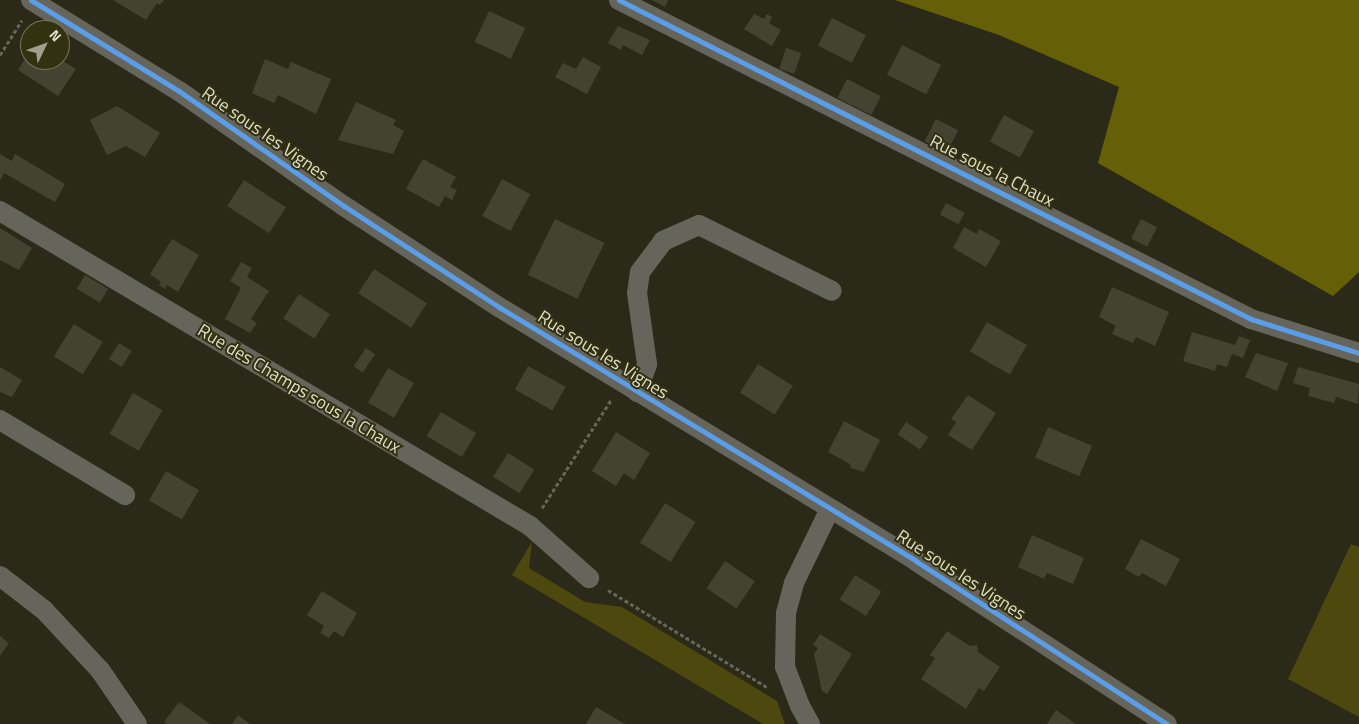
<!DOCTYPE html>
<style>
body{margin:0}
#map{position:relative;width:1359px;height:724px;overflow:hidden;background:#2b2a18;font-family:"Titillium Web",sans-serif}
div>[style]{position:absolute}
[style*='--x']{left:calc(var(--x)*1px);top:calc(var(--y)*1px);width:calc(var(--w)*1px);rotate:calc(var(--a)*1deg)}
.green>*{inset:0;background:#4d480d}
.forest>*{inset:0;background:#656008}
.building>*{inset:0;background:#444332;transform-origin:0 0}
.path>*{height:3px;margin-top:-1.5px;transform-origin:0;background:repeating-linear-gradient(90deg,#66665b 0 4px,transparent 0 6.5px)}
.street>*{height:20px;margin:-10px;padding:0 10px;transform-origin:10px;border-radius:10px;background:#66655c}
.cycleway>*{height:5px;margin:-2.5px;padding:0 2.5px;transform-origin:2.5px;border-radius:2.5px;background:#5a9eea}
span{translate:-50% -50%;white-space:nowrap;text-align:center;line-height:1.15;-webkit-text-stroke:4px #333110;paint-order:stroke}
.street-label{font-size:18px;color:#dedecb}
.north{position:absolute;left:20px;top:20px;width:50px;height:50px;box-sizing:border-box;background:#333110;border:1px solid #77765b;border-radius:50%;rotate:48deg;font-size:14px;font-weight:700;line-height:20px;text-align:center;color:#dedecb}
.north::after{content:'';display:block;margin:auto;width:18px;height:22px;background:#9f9f8c;clip-path:polygon(50% 0,100% 100%,50% 72%,0 100%)}
</style>
<div id="map">
<div class="green">
<div style="clip-path:polygon(532px 542px,529px 568px,585px 602px,622px 607px,777px 701px,785px 724px,763px 724px,512px 575px)"></div>
<div style="clip-path:polygon(1351px 544px,1359px 547px,1359px 717px,1288px 679px)"></div>
</div>
<div class="forest">
<div style="clip-path:polygon(895px 0,1359px 0,1359px 272px,1333px 296px,1098px 163px,1119px 87px,999px 35px)"></div>
</div>
<div class="building">
<div style="clip-path:polygon(113px 0,164px 0,160px 5px,157px 3px,146px 20px)"></div>
<div style="clip-path:polygon(652px 0,668px 0,665px 7px)"></div>
<div style="left:489px;top:11px;width:40px;height:34px;rotate:25deg"></div>
<div style="clip-path:polygon(754px 14px,764px 19px,767px 14px,772px 17px,769px 23px,781px 30px,772px 46px,744px 29px)"></div>
<div style="left:832px;top:18px;width:38px;height:31px;rotate:27deg"></div>
<div style="clip-path:polygon(618px 26px,650px 40px,642px 55px,623px 45px,621px 50px,608px 43px)"></div>
<div style="clip-path:polygon(27px 36px,30px 46px,26px 52px,19px 47px)"></div>
<div style="left:902px;top:45px;width:44px;height:33px;rotate:27deg"></div>
<div style="left:786px;top:48px;width:16px;height:22px;rotate:18deg"></div>
<div style="clip-path:polygon(30px 51px,30px 60px,60px 59px,76px 69px,58px 96px,18px 70px)"></div>
<div style="clip-path:polygon(583px 57px,601px 67px,587px 94px,555px 77px,563px 63px,576px 69px)"></div>
<div style="clip-path:polygon(265px 59px,288px 69px,291px 62px,331px 79px,316px 114px,278px 95px,274px 103px,252px 93px)"></div>
<div style="left:847px;top:79px;width:38px;height:21px;rotate:27deg"></div>
<div style="clip-path:polygon(356px 102px,396px 120px,393px 125px,404px 131px,393px 154px,338px 140px)"></div>
<div style="clip-path:polygon(117px 106px,160px 133px,145px 157px,126px 146px,107px 155px,90px 120px)"></div>
<div style="left:1004px;top:115px;width:34px;height:30px;rotate:28deg"></div>
<div style="left:936px;top:119px;width:25px;height:25px;rotate:27deg"></div>
<div style="clip-path:polygon(0 154px,12px 161px,15px 154px,65px 184px,55px 202px,4px 173px,0 181px)"></div>
<div style="clip-path:polygon(423px 159px,456px 177px,450px 187px,457px 190px,452px 200px,445px 196px,439px 207px,406px 189px)"></div>
<div style="left:502px;top:179px;width:32px;height:42px;rotate:28deg"></div>
<div style="left:244px;top:180px;width:50px;height:31px;rotate:33deg"></div>
<div style="left:946px;top:203px;width:21px;height:13px;rotate:28deg"></div>
<div style="left:555px;top:219px;width:55px;height:62px;rotate:26deg"></div>
<div style="left:1141px;top:219px;width:18px;height:22px;rotate:27deg"></div>
<div style="clip-path:polygon(964px 227px,977px 234px,979px 229px,1001px 241px,986px 267px,953px 248px)"></div>
<div style="clip-path:polygon(0 228px,32px 248px,19px 270px,0 260px)"></div>
<div style="clip-path:polygon(172px 239px,199px 255px,178px 292px,167px 285px,165px 289px,159px 285px,161px 282px,150px 274px)"></div>
<div style="clip-path:polygon(241px 262px,252px 268px,247px 277px,269px 291px,251px 319px,257px 323px,250px 333px,225px 319px,241px 288px,230px 281px)"></div>
<div style="left:374px;top:269px;width:63px;height:29px;rotate:33deg"></div>
<div style="left:85px;top:275px;width:27px;height:16px;rotate:31deg"></div>
<div style="clip-path:polygon(1112px 287px,1169px 312px,1155px 346px,1136px 337px,1133px 343px,1112px 334px,1116px 326px,1099px 317px)"></div>
<div style="left:299px;top:294px;width:37px;height:29px;rotate:33deg"></div>
<div style="left:987px;top:322px;width:46px;height:34px;rotate:30deg"></div>
<div style="left:74px;top:324px;width:34px;height:38px;rotate:32deg"></div>
<div style="clip-path:polygon(1192px 332px,1235px 345px,1233px 350px,1239px 336px,1250px 340px,1243px 358px,1232px 354px,1227px 367px,1217px 364px,1215px 371px,1183px 361px)"></div>
<div style="left:119px;top:343px;width:15px;height:19px;rotate:32deg"></div>
<div style="left:366px;top:348px;width:11px;height:22px;rotate:34deg"></div>
<div style="clip-path:polygon(1256px 353px,1288px 363px,1277px 391px,1245px 377px)"></div>
<div style="left:758px;top:364px;width:41px;height:34px;rotate:32deg"></div>
<div style="left:528px;top:366px;width:43px;height:27px;rotate:29deg"></div>
<div style="clip-path:polygon(0 367px,22px 380px,12px 397px,0 392px)"></div>
<div style="clip-path:polygon(1298px 367px,1359px 384px,1358px 404px,1336px 397px,1334px 403px,1308px 396px,1310px 388px,1293px 383px)"></div>
<div style="left:388px;top:368px;width:30px;height:40px;rotate:30deg"></div>
<div style="left:133px;top:393px;width:34px;height:47px;rotate:30deg"></div>
<div style="clip-path:polygon(968px 395px,996px 413px,972px 450px,948px 435px,956px 422px,951px 419px)"></div>
<div style="left:441px;top:412px;width:41px;height:28px;rotate:31deg"></div>
<div style="clip-path:polygon(844px 421px,880px 440px,864px 472px,851px 468px,850px 464px,828px 452px)"></div>
<div style="left:906px;top:422px;width:27px;height:15px;rotate:34deg"></div>
<div style="left:1048px;top:427px;width:48px;height:33px;rotate:23deg"></div>
<div style="clip-path:polygon(616px 432px,650px 453px,634px 480px,624px 473px,616px 486px,592px 471px)"></div>
<div style="left:508px;top:453px;width:31px;height:28px;rotate:32deg"></div>
<div style="left:166px;top:471px;width:38px;height:34px;rotate:30deg"></div>
<div style="left:665px;top:503px;width:36px;height:47px;rotate:32deg"></div>
<div style="clip-path:polygon(1032px 535px,1084px 558px,1073px 584px,1047px 573px,1044px 579px,1018px 567px)"></div>
<div style="clip-path:polygon(1141px 539px,1180px 559px,1166px 586px,1142px 573px,1139px 577px,1125px 569px)"></div>
<div style="left:725px;top:561px;width:36px;height:33px;rotate:34deg"></div>
<div style="left:855px;top:575px;width:31px;height:29px;rotate:32deg"></div>
<div style="clip-path:polygon(322px 591px,357px 613px,343px 637px,334px 631px,329px 638px,320px 633px,324px 626px,307px 615px)"></div>
<div style="clip-path:polygon(947px 631px,970px 646px,977px 645px,978px 652px,1000px 667px,984px 691px,979px 688px,966px 709px,921px 679px,935px 658px,930px 655px)"></div>
<div style="clip-path:polygon(820px 634px,852px 654px,827px 694px,822px 691px,814px 654px,818px 648px,813px 645px)"></div>
<div style="clip-path:polygon(0 636px,9px 643px,0 656px)"></div>
<div style="clip-path:polygon(179px 702px,210px 724px,167px 724px,164px 722px)"></div>
<div style="clip-path:polygon(596px 707px,625px 724px,586px 724px)"></div>
<div style="clip-path:polygon(1056px 710px,1076px 724px,1047px 724px)"></div>
<div style="clip-path:polygon(238px 715px,250px 724px,232px 724px)"></div>
</div>
<div class="path">
<div style="--x:0;--y:55;--w:41;--a:-57.8"></div>
<div style="--x:542;--y:508;--w:128;--a:-57.4"></div>
<div style="--x:608;--y:590;--w:186;--a:31.4"></div>
</div>
<div class="street">
<div style="--x:31;--y:0;--w:174;--a:31.6"></div>
<div style="--x:179;--y:91;--w:201;--a:34.9"></div>
<div style="--x:344;--y:206;--w:185;--a:33.1"></div>
<div style="--x:499;--y:307;--w:488;--a:31.3"></div>
<div style="--x:916;--y:561;--w:299;--a:33"></div>
<div style="--x:619;--y:0;--w:708;--a:26.78"></div>
<div style="--x:1251;--y:319;--w:113;--a:17.5"></div>
<div style="--x:0;--y:211;--w:617;--a:30.72"></div>
<div style="--x:530;--y:526;--w:79;--a:41.4"></div>
<div style="--x:637;--y:392;--w:30;--a:-70"></div>
<div style="--x:647;--y:364;--w:72;--a:-98"></div>
<div style="--x:637;--y:293;--w:21;--a:-82"></div>
<div style="--x:640;--y:272;--w:39;--a:-53"></div>
<div style="--x:663;--y:241;--w:39;--a:-24"></div>
<div style="--x:699;--y:225;--w:148;--a:26.4"></div>
<div style="--x:0;--y:420;--w:146;--a:31"></div>
<div style="--x:0;--y:576;--w:56;--a:37.7"></div>
<div style="--x:44;--y:610;--w:82;--a:47"></div>
<div style="--x:100;--y:670;--w:65;--a:55.6"></div>
<div style="--x:810;--y:724;--w:21;--a:-119"></div>
<div style="--x:800;--y:706;--w:42;--a:-111"></div>
<div style="--x:785;--y:667;--w:54;--a:-88.9"></div>
<div style="--x:786;--y:613;--w:31;--a:-75"></div>
<div style="--x:794;--y:583;--w:82;--a:-64.1"></div>
</div>
<div class="cycleway">
<div style="--x:31;--y:0;--w:174;--a:31.6"></div>
<div style="--x:179;--y:91;--w:201;--a:34.9"></div>
<div style="--x:344;--y:206;--w:185;--a:33.1"></div>
<div style="--x:499;--y:307;--w:488;--a:31.3"></div>
<div style="--x:916;--y:561;--w:299;--a:33"></div>
<div style="--x:619;--y:0;--w:708;--a:26.78"></div>
<div style="--x:1251;--y:319;--w:113;--a:17.5"></div>
</div>
<div class="street-label">
<span style="left:265px;top:134px;rotate:35deg">Rue sous les Vignes</span>
<span style="left:992px;top:171px;rotate:27deg">Rue sous la Chaux</span>
<span style="left:603px;top:355px;rotate:32deg">Rue sous les Vignes</span>
<span style="left:299px;top:389px;rotate:31deg">Rue des Champs sous la Chaux</span>
<span style="left:961px;top:575px;rotate:33deg">Rue sous les Vignes</span>
</div>
<div class="north">N</div>
</div>
